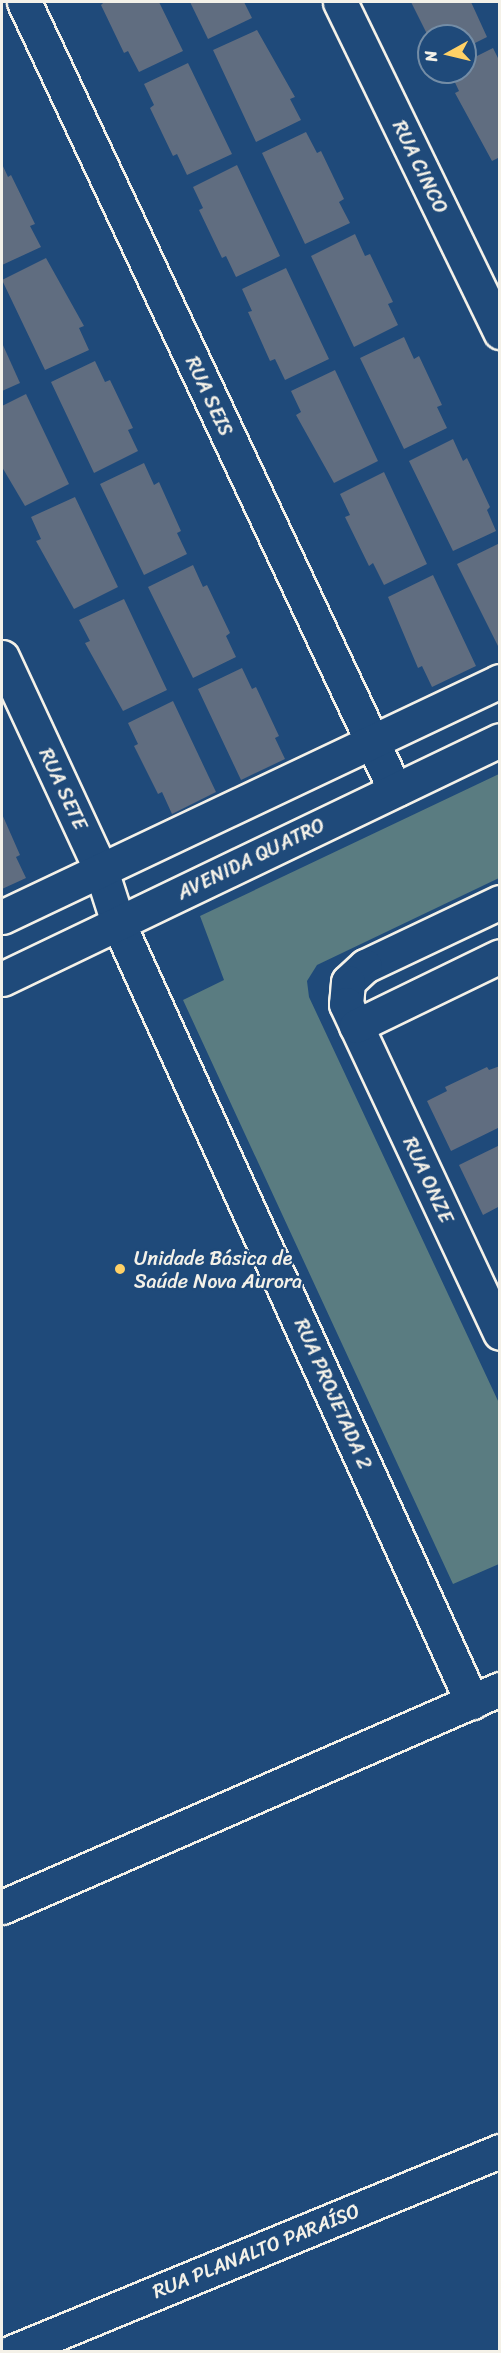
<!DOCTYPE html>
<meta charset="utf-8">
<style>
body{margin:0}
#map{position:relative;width:501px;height:2353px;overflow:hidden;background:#1f4a7a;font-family:Sriracha,sans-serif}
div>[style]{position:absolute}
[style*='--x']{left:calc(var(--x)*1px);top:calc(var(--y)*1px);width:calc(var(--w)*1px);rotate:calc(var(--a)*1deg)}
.green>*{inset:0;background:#5a7c81}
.building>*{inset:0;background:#606d80}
.roads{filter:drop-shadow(2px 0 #f4f1e8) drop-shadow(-2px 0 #f4f1e8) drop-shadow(0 2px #f4f1e8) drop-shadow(0 -2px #f4f1e8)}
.street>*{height:33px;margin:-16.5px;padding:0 16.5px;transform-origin:16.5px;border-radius:16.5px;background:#1f4a7a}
.dots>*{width:16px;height:16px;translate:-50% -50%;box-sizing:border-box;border:3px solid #1f4a7a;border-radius:50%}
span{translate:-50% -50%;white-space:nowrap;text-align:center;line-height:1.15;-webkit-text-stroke:4.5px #1f4a7a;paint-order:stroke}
.street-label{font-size:20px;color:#f4f1e8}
.poi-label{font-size:20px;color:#f4f1e8}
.left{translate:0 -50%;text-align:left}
.frame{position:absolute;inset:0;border:3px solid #f4f1e8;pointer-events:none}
.north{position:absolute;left:417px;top:24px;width:60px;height:60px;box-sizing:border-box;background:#1f4a7a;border:2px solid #748da6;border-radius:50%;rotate:262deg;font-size:16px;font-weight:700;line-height:24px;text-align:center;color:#f4f1e8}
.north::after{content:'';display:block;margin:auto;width:21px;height:27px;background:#ffd166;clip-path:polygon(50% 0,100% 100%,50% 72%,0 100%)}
</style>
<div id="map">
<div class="green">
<div style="clip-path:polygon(499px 774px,499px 878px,317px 965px,307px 981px,309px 997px,499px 1403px,499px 1564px,453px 1584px,183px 1000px,224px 980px,200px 916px)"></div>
</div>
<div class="building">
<div style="clip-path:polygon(104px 2px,159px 2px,183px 51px,139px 72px,128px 51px,124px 53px,101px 5px)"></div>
<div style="clip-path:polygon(190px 2px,244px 2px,252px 18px,208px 39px)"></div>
<div style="clip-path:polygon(411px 2px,471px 2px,487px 37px,465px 48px,465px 36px,428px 36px)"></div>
<div style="clip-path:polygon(257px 30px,295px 97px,290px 99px,301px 120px,256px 142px,213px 50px)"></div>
<div style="clip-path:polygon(493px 48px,500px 62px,500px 157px,492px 161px,455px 93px,459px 91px,450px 72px,465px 72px,465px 62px)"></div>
<div style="clip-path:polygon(188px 63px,232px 154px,187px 175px,177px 154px,173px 156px,150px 108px,154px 105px,144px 84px)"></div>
<div style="clip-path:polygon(306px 132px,317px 153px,321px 151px,344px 199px,339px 202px,350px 223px,305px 244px,262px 153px)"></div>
<div style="clip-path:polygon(2px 164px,8px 177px,11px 175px,35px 224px,30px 226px,41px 247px,2px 265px)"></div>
<div style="clip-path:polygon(237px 165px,280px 256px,236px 277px,226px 256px,222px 258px,199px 210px,203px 208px,193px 187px)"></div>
<div style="clip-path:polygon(355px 234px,365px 256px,370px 254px,393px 302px,388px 304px,398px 325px,354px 347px,311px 256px)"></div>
<div style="clip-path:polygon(46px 258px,84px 326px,79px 328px,89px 350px,45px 370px,2px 280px)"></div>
<div style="clip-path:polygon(286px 268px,329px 359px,285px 380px,275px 359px,270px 361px,248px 312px,252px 311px,242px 289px)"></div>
<div style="clip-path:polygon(404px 337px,414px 359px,419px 356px,442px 405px,437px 407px,447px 428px,404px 449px,360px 358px)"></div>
<div style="clip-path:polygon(2px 343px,20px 383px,2px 391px)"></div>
<div style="clip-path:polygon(95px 361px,105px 382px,110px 380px,133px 428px,128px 430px,138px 451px,94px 473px,51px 382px)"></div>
<div style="clip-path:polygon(335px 370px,378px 461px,334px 483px,296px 415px,301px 412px,291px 391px)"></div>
<div style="clip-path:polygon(26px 394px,69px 484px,25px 506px,2px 467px,2px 406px)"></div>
<div style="clip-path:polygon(453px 439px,463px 461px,467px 458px,490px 507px,487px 510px,496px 531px,453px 551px,409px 461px)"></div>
<div style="clip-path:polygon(144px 463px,154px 485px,159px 482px,181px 531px,177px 533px,187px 554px,144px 575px,100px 484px)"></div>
<div style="clip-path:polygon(384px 472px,427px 564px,384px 585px,373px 563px,369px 566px,345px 517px,350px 515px,340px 494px)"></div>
<div style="clip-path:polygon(75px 497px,118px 587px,74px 609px,36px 541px,41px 539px,31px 517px)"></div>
<div style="clip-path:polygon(500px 543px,500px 650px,457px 564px)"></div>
<div style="clip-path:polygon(193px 565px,203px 587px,207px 585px,230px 633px,226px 636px,236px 657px,193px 678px,148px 587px)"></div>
<div style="clip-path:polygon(433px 575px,476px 666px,432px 687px,422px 666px,418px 668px,388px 597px)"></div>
<div style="clip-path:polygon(124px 599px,167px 690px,123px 711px,85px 643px,90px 641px,79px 620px)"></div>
<div style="clip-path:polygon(242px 668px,252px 689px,256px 687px,279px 736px,275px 738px,285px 759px,241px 780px,198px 689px)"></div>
<div style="clip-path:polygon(173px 701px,216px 792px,172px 814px,162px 792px,158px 794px,134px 746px,138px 744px,128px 723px)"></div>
<div style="clip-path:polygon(2px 814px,20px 855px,16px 857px,26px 878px,2px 889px)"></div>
<div style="clip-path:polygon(500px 1066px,500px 1127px,451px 1151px,427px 1101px,447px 1091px,445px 1087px,487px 1067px,489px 1070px)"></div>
<div style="clip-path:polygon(500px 1145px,500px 1206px,483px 1215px,459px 1165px)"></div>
</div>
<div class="roads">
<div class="street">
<div style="--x:24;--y:2;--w:871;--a:64.79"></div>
<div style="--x:340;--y:2;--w:367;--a:64.1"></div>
<div style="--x:2;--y:657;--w:235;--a:65.1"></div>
<div style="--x:101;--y:870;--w:56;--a:72.2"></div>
<div style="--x:118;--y:923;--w:856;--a:65.56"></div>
<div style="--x:500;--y:902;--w:149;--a:154.6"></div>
<div style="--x:365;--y:966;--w:23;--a:137"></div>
<div style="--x:348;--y:982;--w:22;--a:95"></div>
<div style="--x:346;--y:1004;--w:363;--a:64.9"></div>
<div style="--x:2;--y:917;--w:551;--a:-25.36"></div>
<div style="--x:2;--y:979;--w:552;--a:-25.64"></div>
<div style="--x:356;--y:1026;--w:160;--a:-25.9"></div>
<div style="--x:2;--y:1907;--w:544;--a:-23.64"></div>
<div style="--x:12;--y:2352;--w:528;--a:-22.39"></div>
</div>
</div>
<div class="dots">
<div style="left:120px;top:1269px;background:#ffd166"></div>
</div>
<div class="street-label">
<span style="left:420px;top:167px;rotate:64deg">RUA CINCO</span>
<span style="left:209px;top:396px;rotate:65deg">RUA SEIS</span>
<span style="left:63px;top:789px;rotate:65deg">RUA SETE</span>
<span style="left:251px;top:859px;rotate:-26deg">AVENIDA QUATRO</span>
<span style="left:428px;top:1180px;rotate:65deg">RUA ONZE</span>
<span style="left:333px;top:1394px;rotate:66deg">RUA PROJETADA 2</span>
<span style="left:256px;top:2251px;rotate:-22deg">RUA PLANALTO PARAÍSO</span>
</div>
<div class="poi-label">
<span class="left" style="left:134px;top:1270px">Unidade Básica de<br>Saúde Nova Aurora</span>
</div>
<div class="frame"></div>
<div class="north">N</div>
</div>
